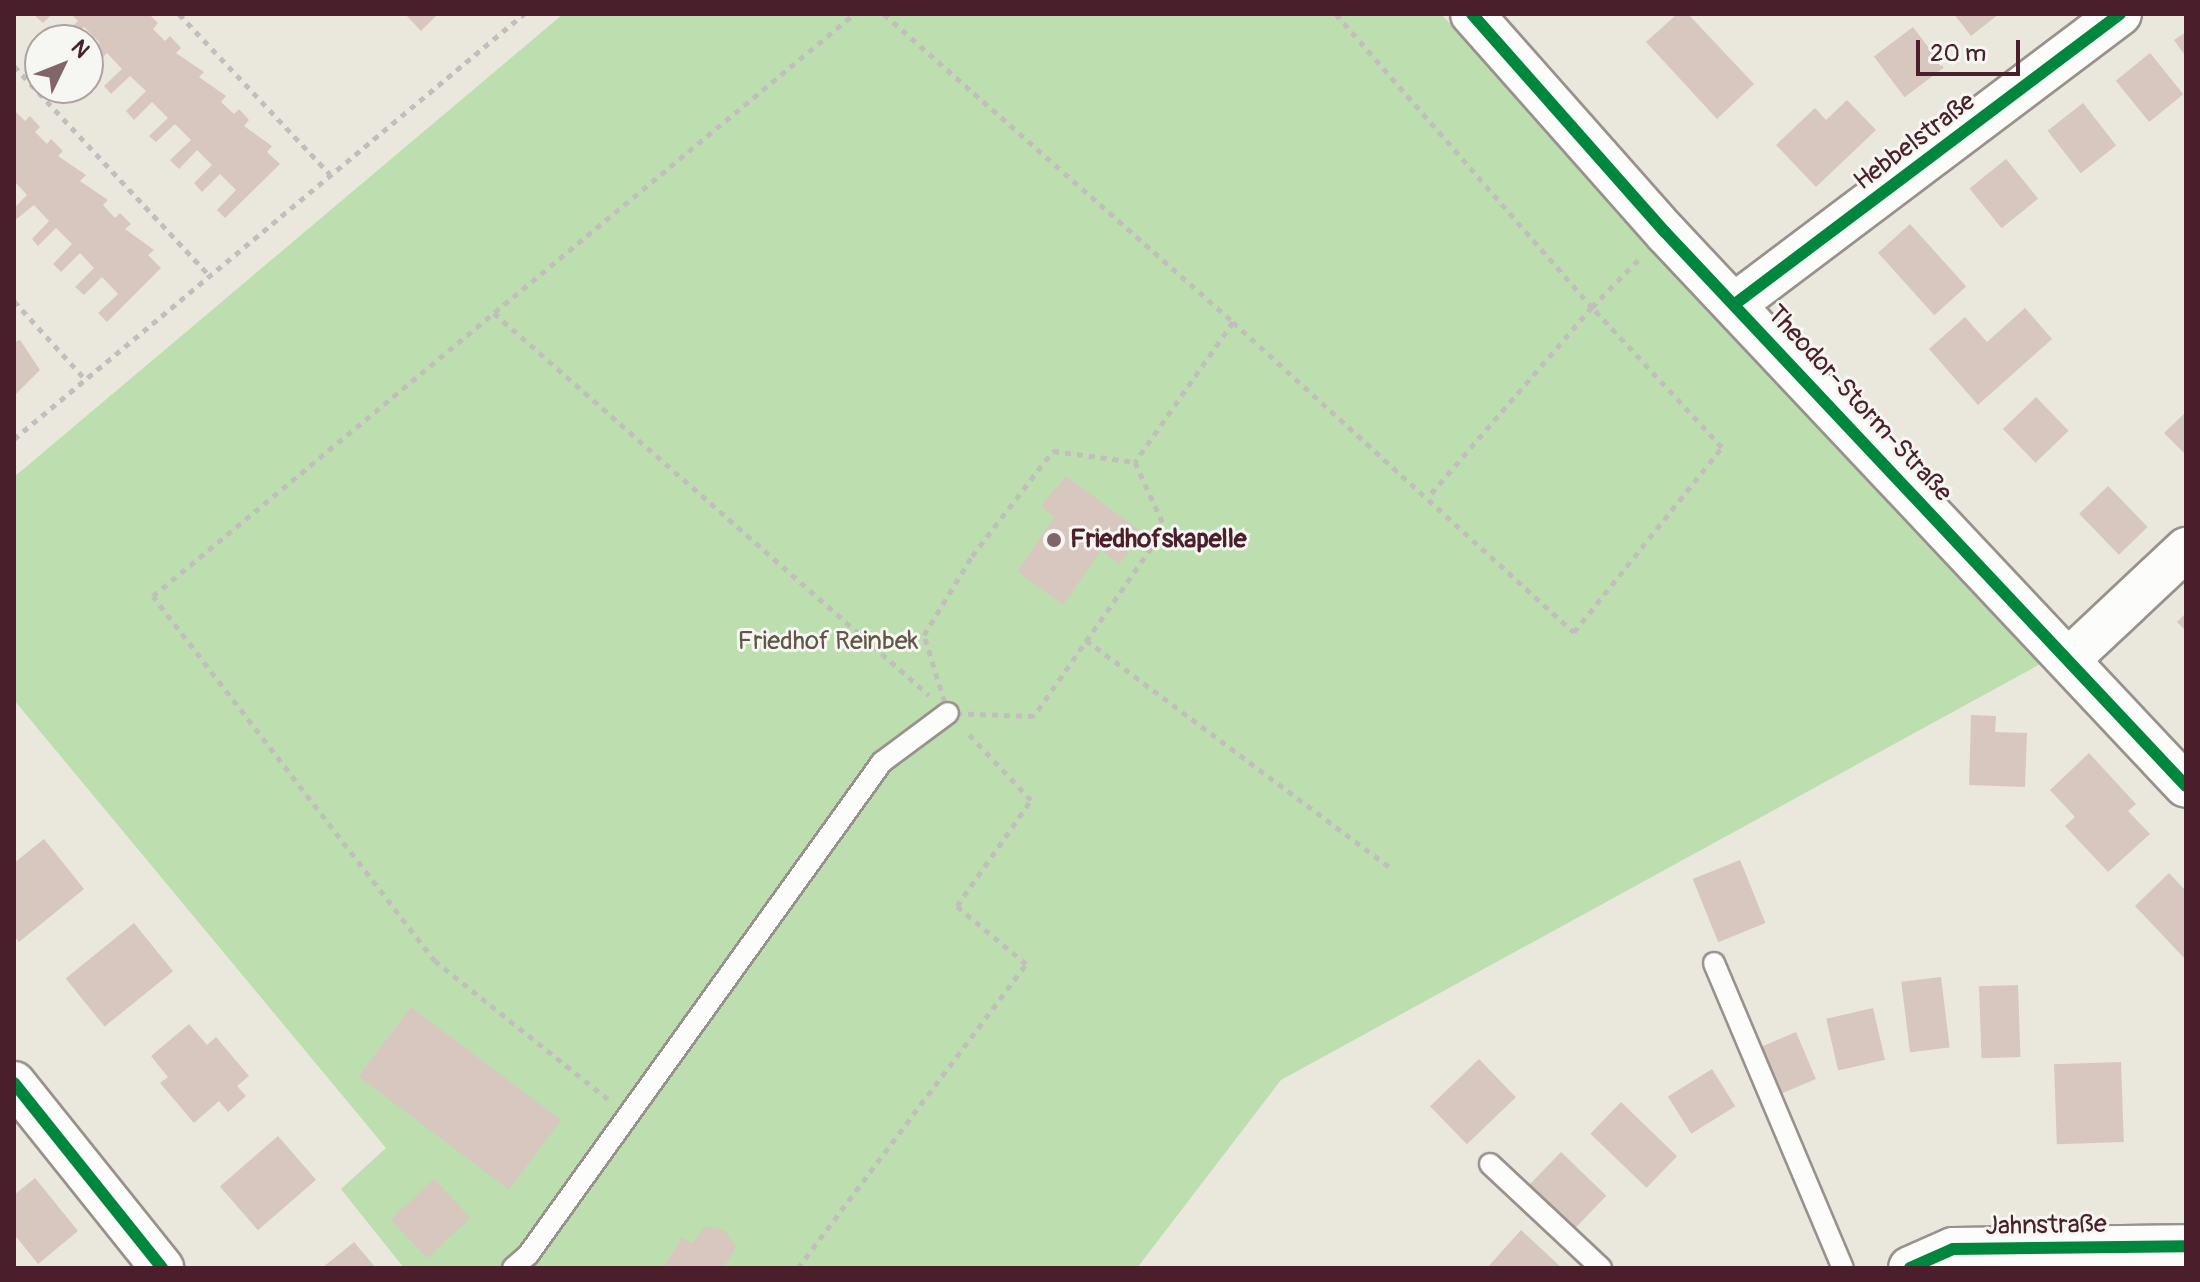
<!DOCTYPE html>
<meta charset="utf-8">
<style>
body{margin:0}
#map{position:relative;width:2200px;height:1282px;overflow:hidden;background:#eae8dd;font-family:Pangolin,sans-serif}
div>[style]{position:absolute}
[style*='--x']{left:calc(var(--x)*1px);top:calc(var(--y)*1px);width:calc(var(--w)*1px);rotate:calc(var(--a)*1deg)}
.green>*{inset:0;background:#bddeaf}
.building>*{inset:0;background:#d7c7bf;transform-origin:0 0}
.path>*{height:5px;margin-top:-2.5px;transform-origin:0;background:repeating-linear-gradient(90deg,#c3bebe 0 6px,transparent 0 12px)}
.roads{filter:drop-shadow(2px 0 #99918d) drop-shadow(-2px 0 #99918d) drop-shadow(0 2px #99918d) drop-shadow(0 -2px #99918d)}
.lane>*{height:20px;margin:-10px;padding:0 10px;transform-origin:10px;border-radius:10px;background:#fcfcfa}
.street>*{height:42px;margin:-21px;padding:0 21px;transform-origin:21px;border-radius:21px;background:#fcfcfa}
.cycleway>*{height:12px;margin:-6px;padding:0 6px;transform-origin:6px;border-radius:6px;background:#00873e}
.dots>*{width:22px;height:22px;translate:-50% -50%;box-sizing:border-box;border:4px solid #f6f6f2;border-radius:50%}
span{translate:-50% -50%;white-space:nowrap;text-align:center;line-height:1.15;-webkit-text-stroke:6px #f6f6f2;paint-order:stroke}
.street-label{font-size:26px;color:#4a1f2b}
.poi-label{font-size:26px;color:#4a1f2b;font-weight:700}
.left{translate:0 -50%;text-align:left}
.park-label{font-size:26px;color:#625648}
.frame{position:absolute;inset:0;border:16px solid #4a1f2b;pointer-events:none}
.north{position:absolute;left:24px;top:24px;width:80px;height:80px;box-sizing:border-box;background:#f6f6f2;border:2px solid #b1a0a2;border-radius:50%;rotate:47deg;font-size:22px;font-weight:700;line-height:32px;text-align:center;color:#4a1f2b}
.north::after{content:'';display:block;margin:auto;width:28px;height:36px;background:#826569;clip-path:polygon(50% 0,100% 100%,50% 72%,0 100%)}
.scale{position:absolute;left:1916px;top:40px;width:104px;height:36px;box-sizing:border-box;border:4px solid #4a1f2b;border-top:0;padding-left:10px;font-size:24px;line-height:28px;white-space:nowrap;color:#4a1f2b;-webkit-text-stroke:6px #f6f6f2;paint-order:stroke}
</style>
<div id="map">
<div class="green">
<div style="clip-path:polygon(563px 14px,1441px 14px,2044px 662px,1281px 1080px,1137px 1268px,404px 1268px,341px 1189px,386px 1148px,14px 700px,14px 477px)"></div>
</div>
<div class="building">
<div style="clip-path:polygon(33px 14px,52px 14px,43px 23px)"></div>
<div style="clip-path:polygon(71px 14px,149px 14px,158px 23px,153px 29px,165px 41px,170px 36px,181px 48px,176px 53px,204px 72px,199px 77px,226px 96px,221px 102px,234px 114px,239px 109px,249px 120px,244px 126px,272px 146px,267px 152px,280px 164px,225px 218px,217px 210px,236px 190px,220px 174px,202px 192px,194px 183px,212px 165px,197px 150px,179px 169px,170px 160px,191px 140px,175px 124px,156px 142px,149px 136px,168px 118px,152px 102px,134px 120px,126px 111px,146px 91px,130px 76px,111px 94px,104px 86px,122px 69px,107px 53px,88px 72px,88px 56px,100px 43px,84px 27px,71px 40px,58px 40px,78px 21px)"></div>
<div style="clip-path:polygon(405px 14px,438px 14px,421px 31px)"></div>
<div style="clip-path:polygon(1677px 14px,1688px 14px,1754px 84px,1717px 119px,1646px 42px)"></div>
<div style="clip-path:polygon(1954px 14px,1999px 14px,1971px 36px)"></div>
<div style="left:1913px;top:27px;width:51px;height:49px;rotate:53deg"></div>
<div style="clip-path:polygon(2186px 32px,2186px 57px,2174px 40px)"></div>
<div style="left:2150px;top:53px;width:53px;height:44px;rotate:51deg"></div>
<div style="clip-path:polygon(1847px 100px,1876px 130px,1816px 187px,1776px 145px,1815px 108px,1826px 120px)"></div>
<div style="left:2083px;top:103px;width:54px;height:45px;rotate:52deg"></div>
<div style="clip-path:polygon(14px 110px,25px 121px,30px 116px,40px 127px,35px 132px,47px 144px,51px 139px,63px 151px,58px 156px,86px 175px,80px 181px,108px 200px,103px 205px,115px 218px,120px 213px,131px 224px,125px 229px,154px 250px,148px 255px,161px 268px,107px 322px,98px 313px,118px 294px,102px 277px,84px 295px,75px 287px,94px 268px,80px 253px,61px 272px,53px 264px,72px 244px,56px 228px,38px 246px,32px 239px,49px 221px,34px 205px,14px 221px,14px 208px,27px 195px,14px 181px)"></div>
<div style="left:2006px;top:159px;width:51px;height:47px;rotate:51deg"></div>
<div style="left:1910px;top:224px;width:84px;height:43px;rotate:48deg"></div>
<div style="clip-path:polygon(2025px 308px,2052px 339px,1978px 405px,1929px 349px,1965px 317px,1987px 342px)"></div>
<div style="clip-path:polygon(20px 340px,40px 370px,14px 396px,14px 342px)"></div>
<div style="left:2036px;top:397px;width:47px;height:46px;rotate:46deg"></div>
<div style="clip-path:polygon(2186px 412px,2186px 455px,2164px 433px)"></div>
<div style="clip-path:polygon(1066px 476px,1143px 533px,1119px 564px,1101px 550px,1063px 605px,1017px 571px,1055px 517px,1041px 506px)"></div>
<div style="left:2108px;top:486px;width:57px;height:40px;rotate:46deg"></div>
<div style="clip-path:polygon(2186px 613px,2186px 631px,2177px 622px)"></div>
<div style="clip-path:polygon(1971px 715px,1996px 716px,1995px 732px,2027px 733px,2025px 787px,1969px 785px)"></div>
<div style="clip-path:polygon(2089px 753px,2136px 804px,2128px 811px,2150px 834px,2108px 872px,2065px 826px,2075px 817px,2050px 790px)"></div>
<div style="clip-path:polygon(44px 839px,84px 889px,19px 942px,14px 936px,14px 863px)"></div>
<div style="left:1740px;top:860px;width:68px;height:51px;rotate:68deg"></div>
<div style="clip-path:polygon(2169px 873px,2186px 891px,2186px 960px,2135px 906px)"></div>
<div style="left:134px;top:923px;width:62px;height:88px;rotate:51deg"></div>
<div style="left:1941px;top:977px;width:71px;height:40px;rotate:83deg"></div>
<div style="left:2018px;top:985px;width:72px;height:39px;rotate:88deg"></div>
<div style="left:411px;top:1007px;width:188px;height:87px;rotate:37deg"></div>
<div style="left:1873px;top:1008px;width:53px;height:48px;rotate:77deg"></div>
<div style="clip-path:polygon(189px 1024px,207px 1045px,216px 1037px,249px 1076px,237px 1086px,246px 1096px,228px 1112px,219px 1101px,194px 1123px,160px 1083px,168px 1077px,151px 1056px)"></div>
<div style="left:1796px;top:1032px;width:51px;height:44px;rotate:67deg"></div>
<div style="left:1479px;top:1059px;width:53px;height:68px;rotate:46deg"></div>
<div style="left:2121px;top:1062px;width:80px;height:67px;rotate:88deg"></div>
<div style="left:1712px;top:1069px;width:44px;height:52px;rotate:58deg"></div>
<div style="left:1621px;top:1102px;width:78px;height:44px;rotate:44deg"></div>
<div style="left:278px;top:1136px;width:58px;height:77px;rotate:49deg"></div>
<div style="left:1561px;top:1152px;width:63px;height:53px;rotate:44deg"></div>
<div style="clip-path:polygon(35px 1178px,78px 1231px,38px 1264px,14px 1234px,14px 1195px)"></div>
<div style="left:434px;top:1179px;width:53px;height:59px;rotate:47deg"></div>
<div style="clip-path:polygon(705px 1226px,725px 1231px,736px 1247px,725px 1265px,729px 1268px,663px 1268px,682px 1237px,692px 1244px)"></div>
<div style="clip-path:polygon(1521px 1230px,1562px 1268px,1487px 1268px)"></div>
<div style="clip-path:polygon(354px 1242px,376px 1268px,322px 1268px)"></div>
</div>
<div class="path">
<div style="--x:179;--y:14;--w:220;--a:46.7"></div>
<div style="--x:884;--y:14;--w:465;--a:41.4"></div>
<div style="--x:1233;--y:322;--w:171;--a:125"></div>
<div style="--x:1336;--y:14;--w:389;--a:48.9"></div>
<div style="--x:1592;--y:307;--w:67;--a:-45.6"></div>
<div style="--x:14;--y:66;--w:286;--a:47"></div>
<div style="--x:14;--y:301;--w:107;--a:47.7"></div>
<div style="--x:494;--y:313;--w:579;--a:41.29"></div>
<div style="--x:1233;--y:322;--w:461;--a:42.3"></div>
<div style="--x:1574;--y:632;--w:237;--a:-51.3"></div>
<div style="--x:1722;--y:447;--w:191;--a:-132.9"></div>
<div style="--x:1592;--y:307;--w:250;--a:130.8"></div>
<div style="--x:14;--y:439;--w:664;--a:-39.81"></div>
<div style="--x:1053;--y:451;--w:83;--a:7.6"></div>
<div style="--x:1135;--y:462;--w:72;--a:65.6"></div>
<div style="--x:1165;--y:528;--w:229;--a:124.9"></div>
<div style="--x:1034;--y:716;--w:86;--a:-178"></div>
<div style="--x:948;--y:713;--w:82;--a:-107.1"></div>
<div style="--x:924;--y:635;--w:92;--a:-58.7"></div>
<div style="--x:972;--y:556;--w:133;--a:-52.4"></div>
<div style="--x:1086;--y:640;--w:384;--a:36.8"></div>
<div style="--x:608;--y:1099;--w:221;--a:-141.4"></div>
<div style="--x:435;--y:961;--w:461;--a:-127.7"></div>
<div style="--x:153;--y:596;--w:911;--a:-39.7"></div>
<div style="--x:798;--y:1268;--w:380;--a:-53.1"></div>
<div style="--x:1026;--y:964;--w:90;--a:-140"></div>
<div style="--x:957;--y:906;--w:129;--a:-55.1"></div>
<div style="--x:1031;--y:800;--w:96;--a:-133.3"></div>
</div>
<div class="roads">
<div class="lane">
<div style="--x:1714;--y:963;--w:331;--a:67.1"></div>
<div style="--x:1490;--y:1164;--w:152;--a:43.1"></div>
<div style="--x:513;--y:1268;--w:20;--a:-41"></div>
<div style="--x:528;--y:1255;--w:607;--a:-54.32"></div>
<div style="--x:882;--y:762;--w:82;--a:-36.6"></div>
</div>
<div class="street">
<div style="--x:1472;--y:14;--w:291;--a:48.5"></div>
<div style="--x:1665;--y:232;--w:760;--a:46.76"></div>
<div style="--x:1735;--y:304;--w:482;--a:-37"></div>
<div style="--x:2069;--y:659;--w:161;--a:-43.2"></div>
<div style="--x:14;--y:1083;--w:237;--a:51.3"></div>
<div style="--x:1910;--y:1268;--w:47;--a:-23.8"></div>
<div style="--x:1953;--y:1249;--w:233;--a:-0.7"></div>
</div>
</div>
<div class="cycleway">
<div style="--x:1472;--y:14;--w:291;--a:48.5"></div>
<div style="--x:1665;--y:232;--w:760;--a:46.76"></div>
<div style="--x:1735;--y:304;--w:482;--a:-37"></div>
<div style="--x:14;--y:1083;--w:237;--a:51.3"></div>
<div style="--x:1910;--y:1268;--w:47;--a:-23.8"></div>
<div style="--x:1953;--y:1249;--w:233;--a:-0.7"></div>
</div>
<div class="dots">
<div style="left:1054px;top:540px;background:#826569"></div>
</div>
<div class="street-label">
<span style="left:1915px;top:142px;rotate:-37deg">Hebbelstraße</span>
<span style="left:1859px;top:404px;rotate:47deg">Theodor-Storm-Straße</span>
<span style="left:2046px;top:1226px;rotate:-1deg">Jahnstraße</span>
</div>
<div class="poi-label">
<span class="left" style="left:1070px;top:540px">Friedhofskapelle</span>
</div>
<div class="park-label">
<span style="left:828px;top:642px">Friedhof Reinbek</span>
</div>
<div class="frame"></div>
<div class="north">N</div>
<div class="scale">20 m</div>
</div>
